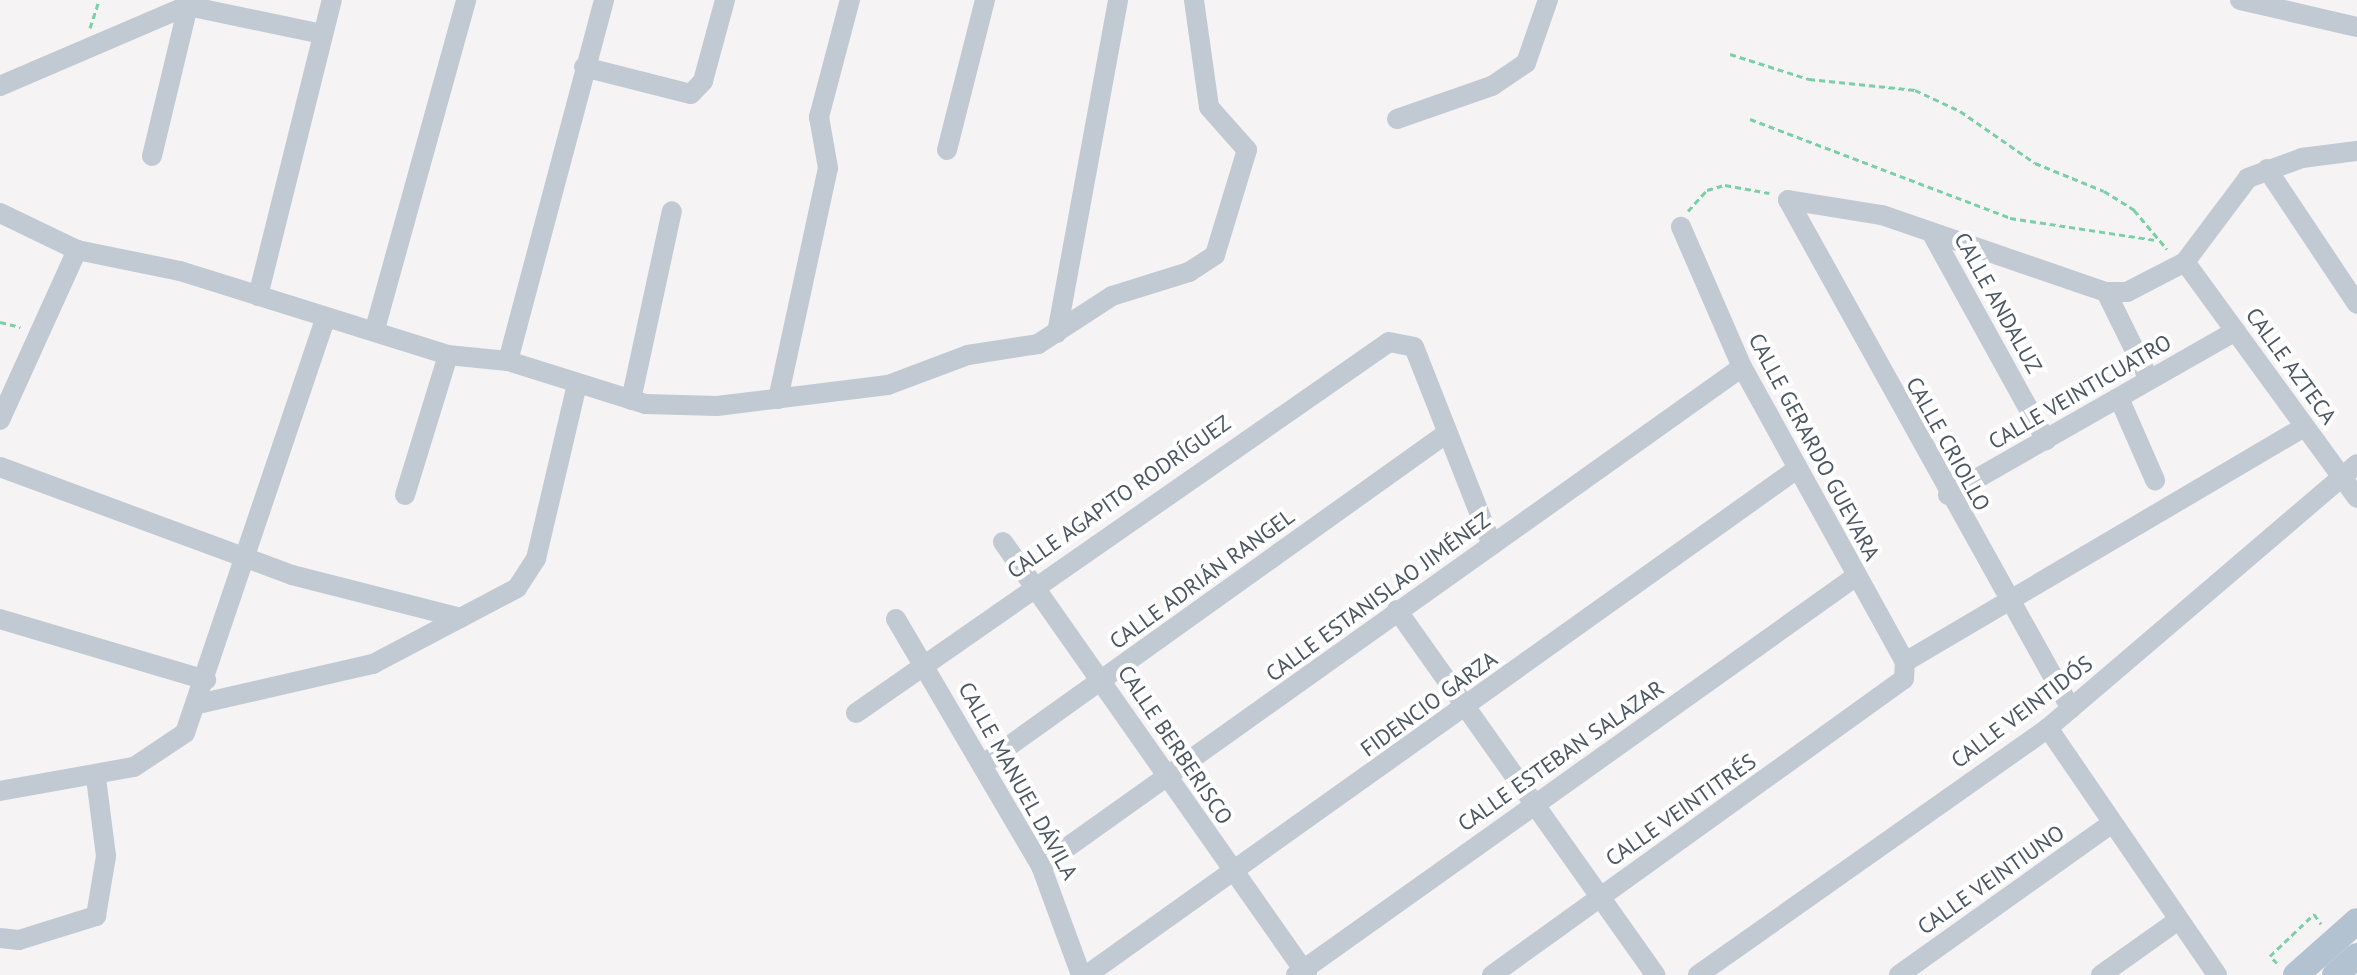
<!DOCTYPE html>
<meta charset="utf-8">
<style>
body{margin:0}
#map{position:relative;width:2357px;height:975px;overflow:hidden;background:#f5f3f3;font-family:"PT Sans",sans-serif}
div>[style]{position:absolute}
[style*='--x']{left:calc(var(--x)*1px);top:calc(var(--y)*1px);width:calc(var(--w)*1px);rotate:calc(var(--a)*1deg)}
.path>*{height:3px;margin-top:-1.5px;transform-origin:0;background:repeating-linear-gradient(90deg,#7ad0a6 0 6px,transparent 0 10px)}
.minor>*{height:20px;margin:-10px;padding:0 10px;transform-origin:10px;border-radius:10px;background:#c1cad2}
.major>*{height:26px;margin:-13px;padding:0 13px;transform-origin:13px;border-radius:13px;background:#b3c2d1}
span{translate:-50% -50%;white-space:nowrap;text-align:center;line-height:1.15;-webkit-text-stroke:8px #fff;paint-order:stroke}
.street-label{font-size:22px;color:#4a5661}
</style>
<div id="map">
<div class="path">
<div style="--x:90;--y:28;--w:29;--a:-72"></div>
<div style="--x:1730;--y:54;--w:83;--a:17.6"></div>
<div style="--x:1809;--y:79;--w:107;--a:5.9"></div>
<div style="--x:1915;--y:90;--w:50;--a:25"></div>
<div style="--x:1960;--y:111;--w:91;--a:34.7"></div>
<div style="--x:2035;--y:163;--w:74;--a:22.1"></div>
<div style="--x:2104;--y:191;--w:36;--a:32"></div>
<div style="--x:2134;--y:210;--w:51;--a:49.8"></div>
<div style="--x:1750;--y:119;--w:278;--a:20.8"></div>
<div style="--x:2010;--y:218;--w:148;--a:8.6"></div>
<div style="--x:1688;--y:211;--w:28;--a:-48"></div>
<div style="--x:1707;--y:190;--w:19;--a:-16"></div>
<div style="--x:1725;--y:185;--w:45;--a:10.3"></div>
<div style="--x:0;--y:322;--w:21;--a:14"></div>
<div style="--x:2277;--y:963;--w:10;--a:-135"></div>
<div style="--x:2270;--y:956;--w:61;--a:-43.7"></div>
<div style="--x:2314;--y:914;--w:12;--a:55"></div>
</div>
<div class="minor">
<div style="--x:2240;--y:0;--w:120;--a:13"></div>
<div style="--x:584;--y:67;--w:110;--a:14.2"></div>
<div style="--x:691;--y:94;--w:18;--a:-47"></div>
<div style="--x:703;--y:81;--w:84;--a:-74.8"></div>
<div style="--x:0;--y:86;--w:213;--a:-23.2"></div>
<div style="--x:1397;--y:119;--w:101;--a:-19.2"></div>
<div style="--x:1492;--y:86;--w:41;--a:-34.1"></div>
<div style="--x:1526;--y:63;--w:67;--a:-70.8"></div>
<div style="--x:947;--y:150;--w:155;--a:-75.8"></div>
<div style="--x:152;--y:156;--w:154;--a:-76.5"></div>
<div style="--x:188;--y:6;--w:137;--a:11.8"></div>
<div style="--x:2267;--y:169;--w:162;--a:56.3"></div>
<div style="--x:1788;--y:200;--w:95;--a:9.1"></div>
<div style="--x:1882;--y:215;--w:237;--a:19"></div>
<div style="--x:2106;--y:292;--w:21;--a:0"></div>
<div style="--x:2127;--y:292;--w:65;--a:-27.3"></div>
<div style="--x:2185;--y:262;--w:105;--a:-53.1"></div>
<div style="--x:2248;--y:178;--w:58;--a:-20.3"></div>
<div style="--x:2302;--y:158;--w:55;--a:-7.3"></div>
<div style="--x:1788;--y:200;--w:582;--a:60.93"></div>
<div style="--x:0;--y:213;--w:85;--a:25.7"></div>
<div style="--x:77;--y:250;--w:105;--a:11.5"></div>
<div style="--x:180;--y:271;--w:281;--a:17.4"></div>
<div style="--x:448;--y:355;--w:60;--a:5.7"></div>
<div style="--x:508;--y:361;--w:144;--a:17.4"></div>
<div style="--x:645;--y:404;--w:72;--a:1.6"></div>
<div style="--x:717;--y:406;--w:172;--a:-7"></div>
<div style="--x:888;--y:385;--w:85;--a:-20.6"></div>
<div style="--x:968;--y:355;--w:71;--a:-8.9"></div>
<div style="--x:1038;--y:344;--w:88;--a:-33"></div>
<div style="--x:1112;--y:296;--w:81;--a:-17.3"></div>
<div style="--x:1189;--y:272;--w:31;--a:-33"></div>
<div style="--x:1215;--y:255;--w:110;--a:-73.1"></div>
<div style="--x:1247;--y:150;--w:57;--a:-131.5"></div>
<div style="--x:1209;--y:107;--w:108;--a:-98"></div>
<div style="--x:1931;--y:232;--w:238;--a:61.1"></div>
<div style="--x:2185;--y:262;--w:292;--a:53.9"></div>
<div style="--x:2106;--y:292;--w:97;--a:63.7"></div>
<div style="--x:258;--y:296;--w:305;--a:-76"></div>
<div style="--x:375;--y:329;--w:341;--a:-74.5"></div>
<div style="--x:1057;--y:333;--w:339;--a:-79.6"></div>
<div style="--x:508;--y:361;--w:374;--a:-75.1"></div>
<div style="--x:2119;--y:398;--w:90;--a:66.3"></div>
<div style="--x:778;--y:399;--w:236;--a:-77.8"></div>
<div style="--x:828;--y:168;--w:52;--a:-100"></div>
<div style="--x:819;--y:117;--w:121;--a:-75.2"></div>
<div style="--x:631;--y:400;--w:193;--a:-77.8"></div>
<div style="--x:0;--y:420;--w:187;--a:-65.6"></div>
<div style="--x:0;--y:467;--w:311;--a:20.3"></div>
<div style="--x:292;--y:575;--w:174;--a:14.3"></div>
<div style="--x:405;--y:495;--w:146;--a:-72.9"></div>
<div style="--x:1948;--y:495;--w:331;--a:-29.7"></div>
<div style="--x:1003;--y:542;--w:529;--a:54.93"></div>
<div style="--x:1397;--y:610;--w:447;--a:54.7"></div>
<div style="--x:0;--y:619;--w:215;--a:16.5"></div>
<div style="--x:896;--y:619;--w:286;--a:59.6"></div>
<div style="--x:1041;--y:866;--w:116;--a:69.8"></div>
<div style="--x:1905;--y:662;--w:463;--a:-30.5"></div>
<div style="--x:198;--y:704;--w:180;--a:-12.9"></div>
<div style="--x:373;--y:664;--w:163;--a:-27.8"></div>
<div style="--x:517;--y:588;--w:35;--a:-57"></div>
<div style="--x:536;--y:559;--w:180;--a:-76.8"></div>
<div style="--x:856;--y:713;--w:649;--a:-34.84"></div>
<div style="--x:1389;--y:342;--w:25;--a:11"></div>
<div style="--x:1414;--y:347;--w:213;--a:68.5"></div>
<div style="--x:2048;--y:728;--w:299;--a:55.6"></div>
<div style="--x:985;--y:763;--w:568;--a:-35.54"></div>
<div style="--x:0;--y:791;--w:136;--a:-10.2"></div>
<div style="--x:134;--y:767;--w:61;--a:-33.7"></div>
<div style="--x:185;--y:733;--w:439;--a:-71.3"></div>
<div style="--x:1041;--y:866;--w:860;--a:-35.44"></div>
<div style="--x:0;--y:938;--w:19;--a:6"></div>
<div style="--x:19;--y:940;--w:81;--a:-17.3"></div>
<div style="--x:96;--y:916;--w:61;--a:-80.5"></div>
<div style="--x:106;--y:856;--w:79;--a:-97.3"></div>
<div style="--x:1087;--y:975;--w:872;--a:-35.48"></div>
<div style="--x:1296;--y:975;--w:686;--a:-35.45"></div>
<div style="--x:1492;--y:975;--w:507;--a:-35.7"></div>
<div style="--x:1904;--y:679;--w:17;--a:-87"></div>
<div style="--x:1905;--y:662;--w:337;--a:-118.9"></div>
<div style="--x:1742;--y:367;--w:153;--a:-113.5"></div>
<div style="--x:1698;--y:975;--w:428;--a:-35.2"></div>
<div style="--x:2048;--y:728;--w:406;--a:-40.5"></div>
<div style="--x:1899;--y:975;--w:260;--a:-35.5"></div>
<div style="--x:2101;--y:975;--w:93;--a:-35.4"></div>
</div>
<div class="major">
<div style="--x:2296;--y:975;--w:81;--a:-41.5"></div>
<div style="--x:2335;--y:975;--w:29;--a:-41"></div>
</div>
<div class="street-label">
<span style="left:1998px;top:303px;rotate:61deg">CALLE ANDALUZ</span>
<span style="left:2291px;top:366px;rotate:54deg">CALLE AZTECA</span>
<span style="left:2080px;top:392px;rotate:-30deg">CALLE VEINTICUATRO</span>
<span style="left:1948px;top:444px;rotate:61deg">CALLE CRIOLLO</span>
<span style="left:1814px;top:447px;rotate:62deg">CALLE GERARDO GUEVARA</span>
<span style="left:1119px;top:497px;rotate:-35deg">CALLE AGAPITO RODRÍGUEZ</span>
<span style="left:1202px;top:579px;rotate:-36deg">CALLE ADRIÁN RANGEL</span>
<span style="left:1378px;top:597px;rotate:-36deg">CALLE ESTANISLAO JIMÉNEZ</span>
<span style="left:1429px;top:704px;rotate:-36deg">FIDENCIO GARZA</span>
<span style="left:2022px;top:712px;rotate:-37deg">CALLE VEINTIDÓS</span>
<span style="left:1175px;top:745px;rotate:56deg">CALLE BERBERISCO</span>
<span style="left:1561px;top:756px;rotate:-35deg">CALLE ESTEBAN SALAZAR</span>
<span style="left:1018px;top:781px;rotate:61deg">CALLE MANUEL DÁVILA</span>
<span style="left:1681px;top:810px;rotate:-35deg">CALLE VEINTITRÉS</span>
<span style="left:1991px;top:880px;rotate:-35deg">CALLE VEINTIUNO</span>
</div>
</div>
